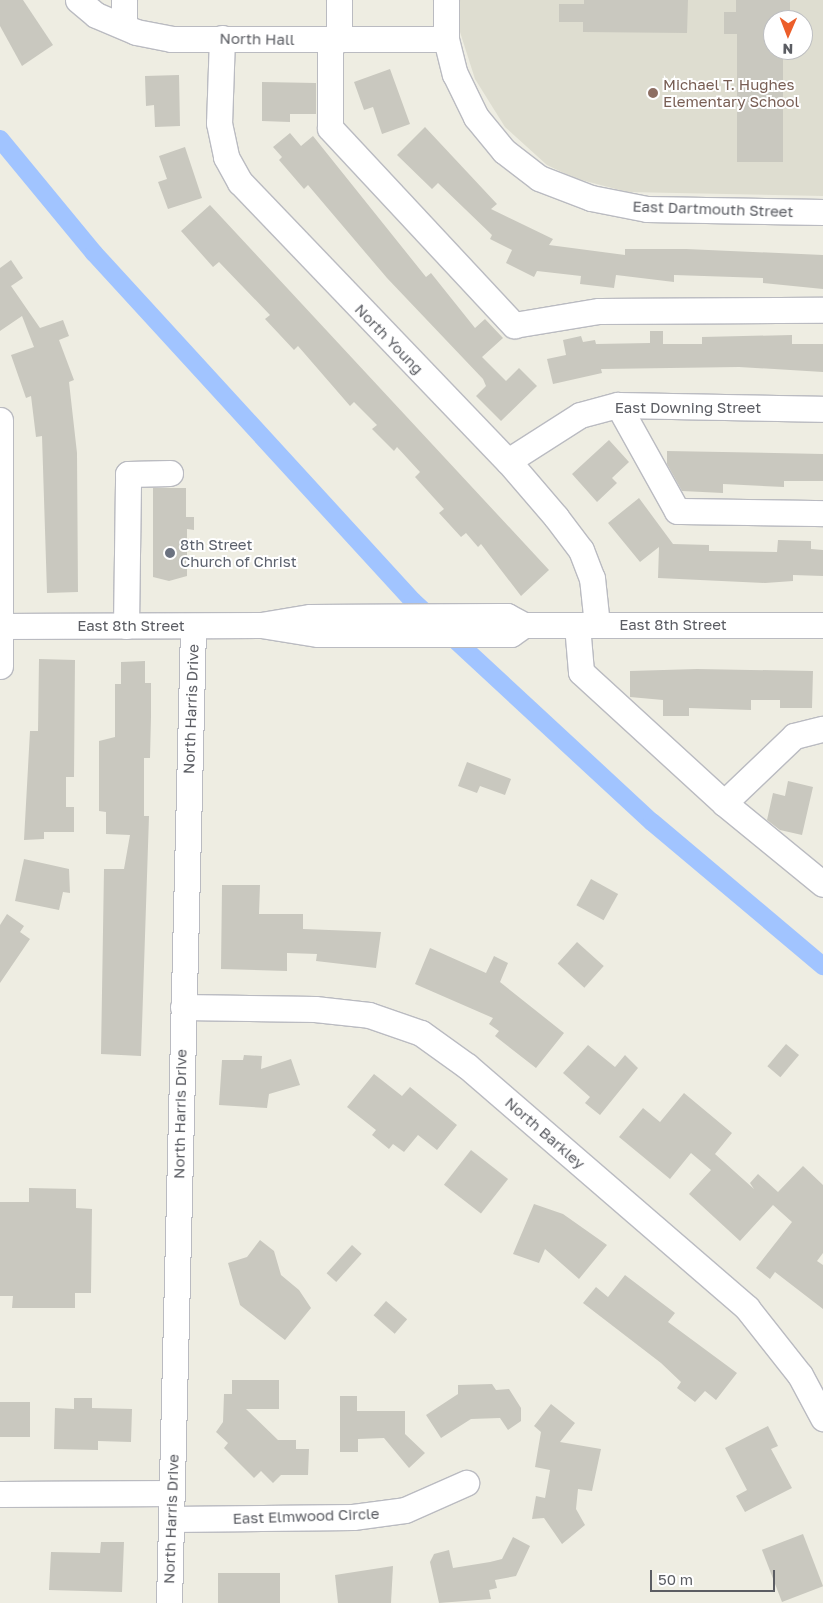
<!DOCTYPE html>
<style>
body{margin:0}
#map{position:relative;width:823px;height:1603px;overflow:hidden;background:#eeede2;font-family:"Golos Text",sans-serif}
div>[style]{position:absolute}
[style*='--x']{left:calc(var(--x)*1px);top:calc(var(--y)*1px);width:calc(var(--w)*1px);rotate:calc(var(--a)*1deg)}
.education>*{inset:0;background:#deddd0}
.canal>*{height:18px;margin:-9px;padding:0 9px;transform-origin:9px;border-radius:9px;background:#a1c4ff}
.building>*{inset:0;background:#c9c8bf;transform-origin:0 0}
.roads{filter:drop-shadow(1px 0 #babbc1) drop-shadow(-1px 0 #babbc1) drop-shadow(0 1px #babbc1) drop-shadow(0 -1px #babbc1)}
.minor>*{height:25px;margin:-12.5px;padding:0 12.5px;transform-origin:12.5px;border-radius:12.5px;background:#fff}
.dots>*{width:14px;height:14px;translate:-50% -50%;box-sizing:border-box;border:2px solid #fff;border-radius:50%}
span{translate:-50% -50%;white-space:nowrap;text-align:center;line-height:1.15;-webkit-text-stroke:4px #fff;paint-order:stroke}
.street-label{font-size:15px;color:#5b5d63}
.education-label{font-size:15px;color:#785e54}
.left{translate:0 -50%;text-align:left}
.worship-label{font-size:15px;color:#5b616d}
.north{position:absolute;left:763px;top:10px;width:50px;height:50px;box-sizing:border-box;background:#fff;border:1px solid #bdbec1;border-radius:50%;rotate:181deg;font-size:14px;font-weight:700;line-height:20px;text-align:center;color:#5b5d63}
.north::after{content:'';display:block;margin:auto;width:18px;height:22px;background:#ec5e2a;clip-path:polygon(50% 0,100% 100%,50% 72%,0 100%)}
.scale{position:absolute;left:650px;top:1570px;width:125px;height:22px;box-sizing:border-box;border:2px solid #5b5d63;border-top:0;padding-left:6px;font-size:15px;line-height:18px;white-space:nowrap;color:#5b5d63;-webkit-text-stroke:4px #fff;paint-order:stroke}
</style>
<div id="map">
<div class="education">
<div style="clip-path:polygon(evenodd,460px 0,823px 0,823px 196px,627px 192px,574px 178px,547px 165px,505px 127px,475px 79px,460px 32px,460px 0,773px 20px,803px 20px,803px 50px,773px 50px,773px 20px)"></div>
</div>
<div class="canal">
<div style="--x:0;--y:139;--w:148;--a:50.5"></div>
<div style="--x:94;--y:253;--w:472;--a:47.5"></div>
<div style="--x:413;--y:601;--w:326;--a:42.8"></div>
<div style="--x:652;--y:822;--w:224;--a:40.1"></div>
</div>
<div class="building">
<div style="clip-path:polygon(0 0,23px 0,53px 45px,22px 66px,0 26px)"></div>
<div style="clip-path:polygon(584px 0,688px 0,687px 33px,583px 32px,583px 22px,559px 22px,559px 4px,584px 4px)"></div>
<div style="clip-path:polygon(736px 0,790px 0,790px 20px,773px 20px,773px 50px,783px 50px,783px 162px,737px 162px,737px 34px,724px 34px,724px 12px,736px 12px)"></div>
<div style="clip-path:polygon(390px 69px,410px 124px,382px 134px,373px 107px,364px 110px,354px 82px)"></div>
<div style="clip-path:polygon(179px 75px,180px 126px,155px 127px,154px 105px,146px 106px,145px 76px)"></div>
<div style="clip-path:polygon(262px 82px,316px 83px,316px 114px,290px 114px,290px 122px,262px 121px)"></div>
<div style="clip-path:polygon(425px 127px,497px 204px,491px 209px,553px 239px,549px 245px,625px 255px,625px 249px,686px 249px,823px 255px,823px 289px,763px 283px,763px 278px,674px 275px,674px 282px,616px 275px,614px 288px,580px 284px,581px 276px,537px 271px,534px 277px,506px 263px,512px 250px,490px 239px,492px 235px,438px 183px,432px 189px,397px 155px)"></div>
<div style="clip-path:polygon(290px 133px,301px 146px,313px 136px,426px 277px,431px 273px,475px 328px,485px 319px,503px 338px,482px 357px,506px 381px,519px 368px,537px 386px,501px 421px,476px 396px,486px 386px,483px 379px,387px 278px,308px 185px,304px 189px,279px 160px,282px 157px,273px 147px)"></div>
<div style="clip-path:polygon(185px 147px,202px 198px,168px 209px,158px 182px,167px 179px,159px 156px)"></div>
<div style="clip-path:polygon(210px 205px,549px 570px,521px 596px,481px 544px,478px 547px,466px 533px,461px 537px,439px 513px,444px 509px,415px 477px,420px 472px,397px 447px,394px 451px,372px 429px,377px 425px,354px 402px,350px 406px,298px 346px,294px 350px,265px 319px,270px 315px,219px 262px,213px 267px,181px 231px)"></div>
<div style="clip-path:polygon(11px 260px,23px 278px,11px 286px,40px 328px,63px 320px,69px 336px,59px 340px,74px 380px,69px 382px,77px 453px,78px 592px,47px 593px,42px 436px,36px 437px,31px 396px,26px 398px,11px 355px,34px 347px,22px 316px,0 331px,0 268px)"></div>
<div style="clip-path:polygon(650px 331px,663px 331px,663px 344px,702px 344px,702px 337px,792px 335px,792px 344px,823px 344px,823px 372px,739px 367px,601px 369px,602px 373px,553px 384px,547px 359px,566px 355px,563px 340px,581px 336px,583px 342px,595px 340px,596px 344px,650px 343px)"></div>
<div style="clip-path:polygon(609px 440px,629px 462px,612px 478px,617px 483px,597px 502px,572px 474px)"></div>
<div style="clip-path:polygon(667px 451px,823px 454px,823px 481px,784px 481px,784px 487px,723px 484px,723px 493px,682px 491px,667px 464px)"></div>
<div style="clip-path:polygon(153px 488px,186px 488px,186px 517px,194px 517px,194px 530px,187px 529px,187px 576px,169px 581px,153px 577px)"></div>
<div style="clip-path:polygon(639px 498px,673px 544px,709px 545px,709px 551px,777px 552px,778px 540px,811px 541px,811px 549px,823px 550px,823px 576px,793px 575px,793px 581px,765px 583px,658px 578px,659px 547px,640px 562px,608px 523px)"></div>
<div style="clip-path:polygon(39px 659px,75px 660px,74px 777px,66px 777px,66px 807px,74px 807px,74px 832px,44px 832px,44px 839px,24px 840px,30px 731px,38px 731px)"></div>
<div style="clip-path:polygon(145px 661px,145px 683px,151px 683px,151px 717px,150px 758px,144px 758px,144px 816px,149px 816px,141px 1056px,101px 1054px,104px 869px,124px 869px,130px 835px,106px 834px,106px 812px,99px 811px,99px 741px,115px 737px,115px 684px,121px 684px,121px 662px)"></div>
<div style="clip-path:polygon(697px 669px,813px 671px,812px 708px,780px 708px,780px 700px,751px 700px,751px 710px,689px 708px,689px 716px,663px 716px,663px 700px,630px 697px,630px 671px)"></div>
<div style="clip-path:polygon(467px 762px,511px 779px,505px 795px,480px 786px,477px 793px,458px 786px)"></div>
<div style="clip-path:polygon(788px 781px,813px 787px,802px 835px,780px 830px,767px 820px,773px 793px,785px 796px)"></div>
<div style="clip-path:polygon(24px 859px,69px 869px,70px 893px,63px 892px,59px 910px,15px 901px)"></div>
<div style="left:591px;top:879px;width:31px;height:30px;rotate:29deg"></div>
<div style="clip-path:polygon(222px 885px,260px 885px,259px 914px,303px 914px,303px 929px,381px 932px,376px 968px,316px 961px,317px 954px,287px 953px,287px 971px,221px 969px)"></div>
<div style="clip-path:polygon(7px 914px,24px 926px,20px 932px,30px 939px,0 983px,0 925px)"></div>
<div style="left:577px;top:942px;width:36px;height:29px;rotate:42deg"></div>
<div style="clip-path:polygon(430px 948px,486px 973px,494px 956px,508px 963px,500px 982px,564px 1033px,536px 1068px,495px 1036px,499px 1031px,489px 1024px,493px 1018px,415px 984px)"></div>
<div style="left:786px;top:1044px;width:17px;height:29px;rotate:40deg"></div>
<div style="clip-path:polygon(588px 1045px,615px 1067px,625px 1055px,638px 1068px,600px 1115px,585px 1103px,590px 1097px,563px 1073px)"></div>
<div style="clip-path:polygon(244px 1055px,262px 1056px,261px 1069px,291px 1059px,300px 1085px,269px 1094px,267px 1108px,219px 1105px,222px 1060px,243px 1060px)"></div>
<div style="clip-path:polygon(374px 1074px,402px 1096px,410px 1087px,457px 1125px,437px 1150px,418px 1135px,404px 1152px,393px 1144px,389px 1149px,372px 1135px,376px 1130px,347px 1107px)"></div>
<div style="clip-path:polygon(684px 1093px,732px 1133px,715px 1154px,754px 1189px,750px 1183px,758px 1174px,778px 1192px,803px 1166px,823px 1185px,823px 1253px,817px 1261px,823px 1265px,823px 1309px,775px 1272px,770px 1279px,756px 1268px,792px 1222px,773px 1205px,740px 1241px,689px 1194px,711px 1170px,691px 1153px,670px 1179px,619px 1137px,643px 1108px,660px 1122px)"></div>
<div style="left:471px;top:1150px;width:47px;height:44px;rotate:38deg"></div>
<div style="clip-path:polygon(29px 1188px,76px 1189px,76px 1208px,92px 1209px,91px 1293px,75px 1293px,75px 1308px,12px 1308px,13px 1296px,0 1296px,0 1202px,29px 1202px)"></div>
<div style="clip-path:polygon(534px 1204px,563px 1214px,607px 1245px,579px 1279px,545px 1249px,539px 1263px,513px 1254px)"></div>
<div style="clip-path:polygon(260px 1240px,274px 1251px,281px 1275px,299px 1290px,311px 1308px,285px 1340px,240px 1305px,228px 1263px,247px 1257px)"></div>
<div style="left:352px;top:1245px;width:13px;height:38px;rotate:42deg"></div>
<div style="clip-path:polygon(625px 1275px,675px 1313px,668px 1322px,737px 1373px,716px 1400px,705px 1391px,695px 1402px,677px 1388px,681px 1382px,661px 1363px,583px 1303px,596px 1287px,608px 1297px)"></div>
<div style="left:386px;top:1301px;width:28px;height:19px;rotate:41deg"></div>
<div style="clip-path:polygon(232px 1380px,279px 1380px,279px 1409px,246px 1409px,278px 1440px,296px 1440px,296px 1449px,309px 1449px,308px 1475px,281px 1475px,273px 1483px,261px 1471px,254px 1478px,224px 1448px,228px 1443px,216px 1432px,223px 1422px,224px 1394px,232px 1394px)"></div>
<div style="clip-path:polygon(492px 1384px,496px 1390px,509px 1389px,521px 1408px,521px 1421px,508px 1430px,500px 1418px,471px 1419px,441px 1438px,426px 1415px,458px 1394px,458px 1385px)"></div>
<div style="clip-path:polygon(340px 1396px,357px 1396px,357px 1411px,405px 1411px,405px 1434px,425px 1453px,409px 1468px,384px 1438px,358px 1439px,358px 1452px,340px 1452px)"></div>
<div style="clip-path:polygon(74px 1398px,92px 1398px,92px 1408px,132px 1409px,131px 1442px,98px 1441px,98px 1450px,54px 1449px,55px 1408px,74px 1409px)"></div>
<div style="left:0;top:1402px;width:30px;height:35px"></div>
<div style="clip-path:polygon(551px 1404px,575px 1423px,560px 1442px,601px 1449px,592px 1491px,578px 1489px,576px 1509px,585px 1525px,562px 1544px,544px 1518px,532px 1519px,536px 1496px,545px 1498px,550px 1470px,535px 1467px,541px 1432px,534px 1426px)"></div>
<div style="clip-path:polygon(768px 1426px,778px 1446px,771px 1449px,792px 1488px,745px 1512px,736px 1496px,747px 1490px,725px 1448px)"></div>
<div style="left:803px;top:1534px;width:56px;height:44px;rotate:69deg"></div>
<div style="clip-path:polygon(513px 1537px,530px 1546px,516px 1576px,495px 1580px,497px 1588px,489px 1590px,491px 1599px,439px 1603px,430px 1562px,434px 1554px,449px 1550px,453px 1568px,490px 1562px,502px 1559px)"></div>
<div style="clip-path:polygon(101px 1542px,124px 1542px,122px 1592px,49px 1590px,51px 1552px,100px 1553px)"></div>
<div style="clip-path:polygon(393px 1566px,391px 1603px,338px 1603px,335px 1575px)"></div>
<div style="left:218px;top:1573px;width:62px;height:30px"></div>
</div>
<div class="roads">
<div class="minor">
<div style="--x:78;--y:0;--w:23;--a:40"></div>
<div style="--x:96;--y:15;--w:43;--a:23"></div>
<div style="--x:136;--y:32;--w:36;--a:11"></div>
<div style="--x:171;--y:39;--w:275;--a:0"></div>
<div style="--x:446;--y:0;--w:39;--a:90"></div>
<div style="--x:446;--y:39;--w:36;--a:76"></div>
<div style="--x:455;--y:74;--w:48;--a:64"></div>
<div style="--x:476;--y:117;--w:44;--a:50.5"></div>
<div style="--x:504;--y:151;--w:44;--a:37.6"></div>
<div style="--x:539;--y:178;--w:56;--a:21"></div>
<div style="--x:591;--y:198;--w:57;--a:11.1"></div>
<div style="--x:647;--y:209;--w:176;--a:1"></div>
<div style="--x:124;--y:26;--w:26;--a:-90"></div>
<div style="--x:222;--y:38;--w:85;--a:92"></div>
<div style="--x:219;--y:123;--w:35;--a:78"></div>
<div style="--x:226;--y:157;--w:29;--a:61"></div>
<div style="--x:240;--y:182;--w:387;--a:46.2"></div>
<div style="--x:508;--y:461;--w:74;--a:49.4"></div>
<div style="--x:556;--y:517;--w:41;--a:52.9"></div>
<div style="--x:581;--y:550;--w:30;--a:69"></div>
<div style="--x:592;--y:578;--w:47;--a:83.9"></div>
<div style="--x:330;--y:40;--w:88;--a:90"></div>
<div style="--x:330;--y:128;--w:270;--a:47"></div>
<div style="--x:514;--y:325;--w:86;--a:-9.4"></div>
<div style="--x:599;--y:311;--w:224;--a:-0.3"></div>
<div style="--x:339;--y:40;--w:40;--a:-90"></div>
<div style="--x:618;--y:405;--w:121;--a:60.9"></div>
<div style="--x:677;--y:511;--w:146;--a:0.8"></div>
<div style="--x:0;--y:420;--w:246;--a:90"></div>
<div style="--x:508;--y:461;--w:85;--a:-32.6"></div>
<div style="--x:580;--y:415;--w:39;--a:-15"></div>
<div style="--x:618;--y:405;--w:205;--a:1.1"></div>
<div style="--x:261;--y:625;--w:50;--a:-9.3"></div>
<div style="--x:310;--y:617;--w:197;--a:-0.3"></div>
<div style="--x:507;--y:616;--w:19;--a:28"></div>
<div style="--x:524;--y:625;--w:299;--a:0"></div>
<div style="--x:577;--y:625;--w:47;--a:85.1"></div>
<div style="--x:581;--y:672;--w:194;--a:42.5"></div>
<div style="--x:724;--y:803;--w:128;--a:39.3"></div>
<div style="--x:0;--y:626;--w:261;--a:-0.2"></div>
<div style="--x:261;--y:625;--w:58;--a:9"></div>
<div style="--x:318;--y:634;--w:193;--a:0"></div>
<div style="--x:511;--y:634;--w:16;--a:-35"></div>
<div style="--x:126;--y:626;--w:152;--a:-89.2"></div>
<div style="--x:128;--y:474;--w:42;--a:-1.4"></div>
<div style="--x:724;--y:803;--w:97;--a:-43.7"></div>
<div style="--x:794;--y:736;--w:30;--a:-14"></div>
<div style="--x:183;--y:1007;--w:132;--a:0.9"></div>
<div style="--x:315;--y:1009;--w:54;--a:6.3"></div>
<div style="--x:369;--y:1015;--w:55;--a:19.1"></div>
<div style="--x:421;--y:1033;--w:57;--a:35.7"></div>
<div style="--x:467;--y:1066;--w:370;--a:40.8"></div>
<div style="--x:747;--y:1308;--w:85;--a:51.7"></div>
<div style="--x:800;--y:1375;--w:49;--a:61.9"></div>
<div style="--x:0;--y:1494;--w:172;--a:-0.3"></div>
<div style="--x:171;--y:1519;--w:182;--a:-0.6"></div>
<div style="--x:353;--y:1517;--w:52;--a:-7.7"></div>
<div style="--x:405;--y:1510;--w:67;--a:-23.9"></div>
<div style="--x:169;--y:1603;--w:977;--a:-88.59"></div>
</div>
</div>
<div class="dots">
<div style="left:653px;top:93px;background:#8d6e63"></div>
<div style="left:170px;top:553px;background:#6b7280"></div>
</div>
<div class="street-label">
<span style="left:257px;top:39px;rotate:1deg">North Hall</span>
<span style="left:713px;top:209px;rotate:2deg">East Dartmouth Street</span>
<span style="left:389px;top:339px;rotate:46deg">North Young</span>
<span style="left:688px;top:408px">East Downing Street</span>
<span style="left:673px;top:625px">East 8th Street</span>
<span style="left:131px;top:626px">East 8th Street</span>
<span style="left:191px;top:709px;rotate:-88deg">North Harris Drive</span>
<span style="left:180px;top:1114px;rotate:-89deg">North Harris Drive</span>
<span style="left:545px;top:1133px;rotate:41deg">North Barkley</span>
<span style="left:306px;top:1516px;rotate:-2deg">East Elmwood Circle</span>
<span style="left:171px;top:1519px;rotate:-88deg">North Harris Drive</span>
</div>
<div class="education-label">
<span class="left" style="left:663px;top:93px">Michael T. Hughes<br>Elementary School</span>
</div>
<div class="worship-label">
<span class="left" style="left:180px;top:553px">8th Street<br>Church of Christ</span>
</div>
<div class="north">N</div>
<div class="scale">50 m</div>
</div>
